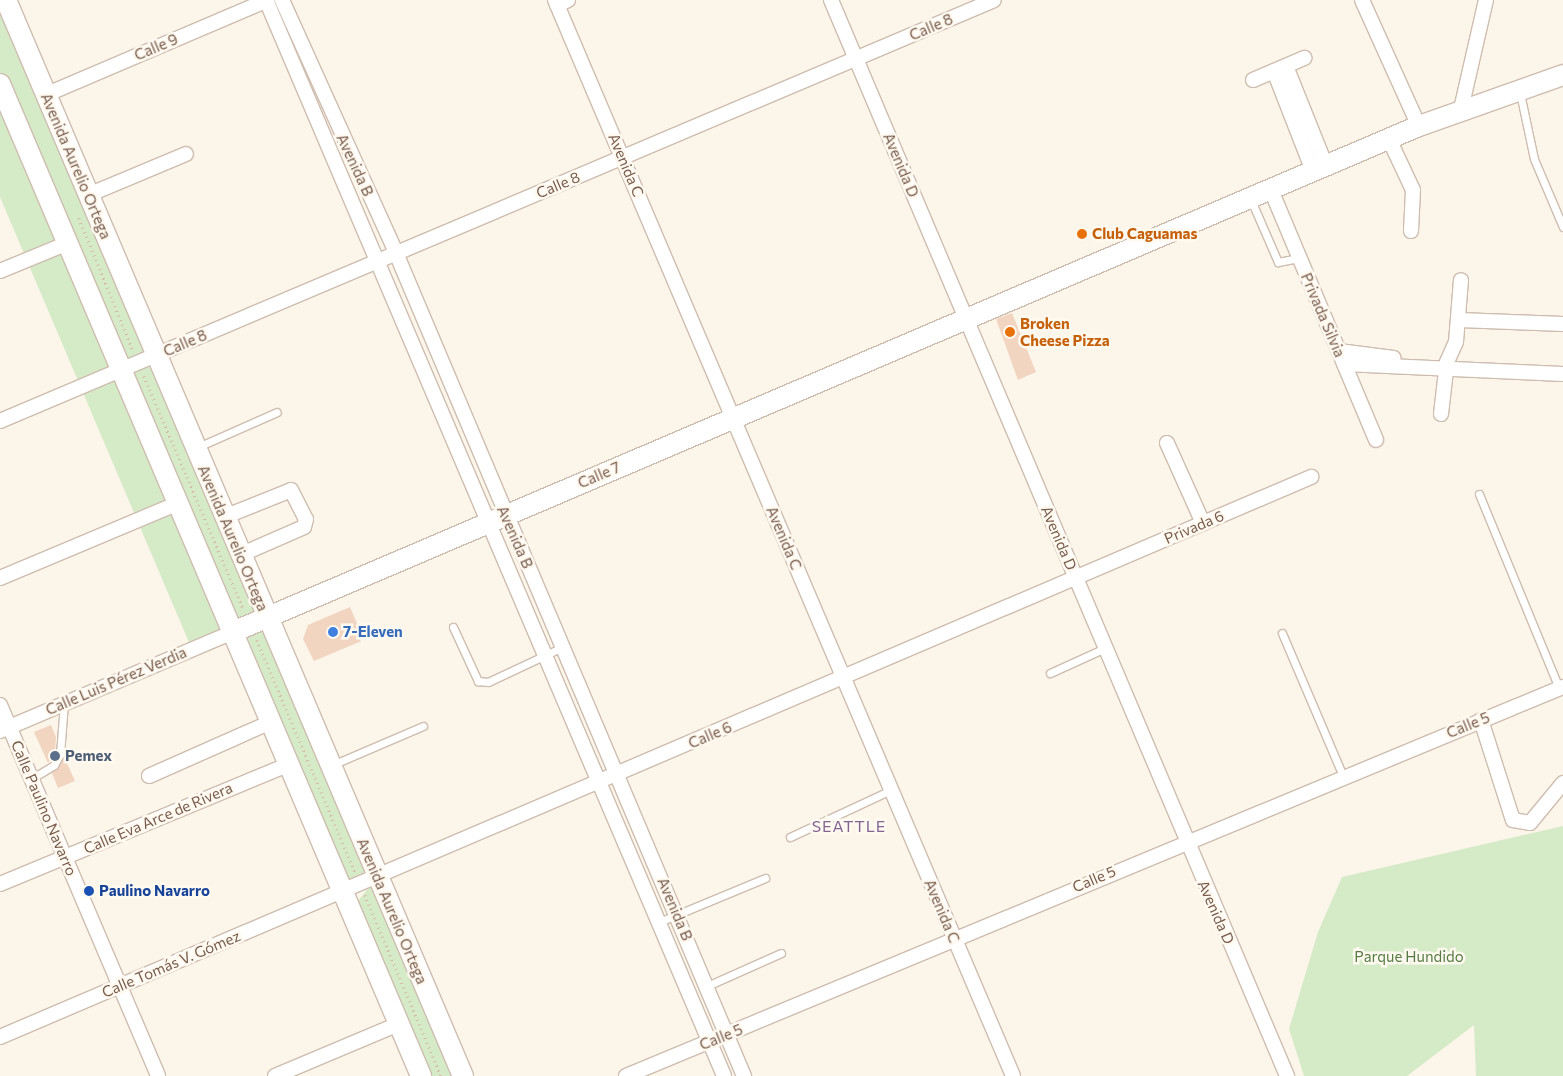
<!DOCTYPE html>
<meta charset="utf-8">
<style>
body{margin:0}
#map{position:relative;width:1563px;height:1076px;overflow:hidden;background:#fcf5e9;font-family:Commissioner,sans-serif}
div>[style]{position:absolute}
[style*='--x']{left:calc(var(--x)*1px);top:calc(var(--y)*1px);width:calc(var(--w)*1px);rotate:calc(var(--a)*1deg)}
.green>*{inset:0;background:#d5eac7;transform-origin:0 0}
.building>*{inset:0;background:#f1d5c1}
.path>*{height:2.5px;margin-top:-1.25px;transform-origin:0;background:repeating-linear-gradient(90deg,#d7b8a4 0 1px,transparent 0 5px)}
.roads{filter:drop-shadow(1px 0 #cebdaf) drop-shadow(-1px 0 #cebdaf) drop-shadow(0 1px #cebdaf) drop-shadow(0 -1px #cebdaf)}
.lane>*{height:7px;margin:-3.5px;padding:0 3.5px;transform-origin:3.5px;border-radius:3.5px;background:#fff}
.street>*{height:14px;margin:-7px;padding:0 7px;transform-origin:7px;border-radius:7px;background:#fff}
.secondary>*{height:20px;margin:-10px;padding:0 10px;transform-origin:10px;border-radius:10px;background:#fff}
.dots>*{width:14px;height:14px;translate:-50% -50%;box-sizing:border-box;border:2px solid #fff9f0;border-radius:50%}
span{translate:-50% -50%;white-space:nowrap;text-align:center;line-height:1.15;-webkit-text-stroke:5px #fff9f0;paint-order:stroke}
.street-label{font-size:15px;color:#775c4d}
.food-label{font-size:15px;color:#c56008;font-weight:700}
.left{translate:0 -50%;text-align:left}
.shop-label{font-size:15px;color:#366cbe;font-weight:700}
.service-label{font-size:15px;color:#4e5e75;font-weight:700}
.transit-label{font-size:15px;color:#164399;font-weight:700}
.park-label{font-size:15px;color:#547c44}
.neighbourhood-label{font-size:16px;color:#836593;letter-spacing:1px}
</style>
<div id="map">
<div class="green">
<div style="left:0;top:0;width:671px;height:77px;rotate:67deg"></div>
<div style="clip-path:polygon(265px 625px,373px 870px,349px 881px,248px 644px,249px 633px)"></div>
<div style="clip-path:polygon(1563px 826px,1563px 1076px,1476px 1076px,1474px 1025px,1407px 1076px,1304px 1076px,1289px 1029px,1318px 932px,1342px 877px)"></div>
<div style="clip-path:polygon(370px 886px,381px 888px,462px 1076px,431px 1076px,358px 901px)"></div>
</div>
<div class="building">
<div style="clip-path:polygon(1012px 313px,1036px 372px,1018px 380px,996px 319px)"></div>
<div style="clip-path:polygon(350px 607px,364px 640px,314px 661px,303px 639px,308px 625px)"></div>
<div style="clip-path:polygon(51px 725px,56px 737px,55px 752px,48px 763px,34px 732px)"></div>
<div style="clip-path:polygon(64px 757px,75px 781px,58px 788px,52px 773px)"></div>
</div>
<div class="path">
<div style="--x:79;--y:218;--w:143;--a:67.8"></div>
<div style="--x:144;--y:376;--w:254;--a:66.9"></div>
<div style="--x:257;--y:640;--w:252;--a:67.1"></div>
<div style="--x:365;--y:895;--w:196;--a:67.2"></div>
</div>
<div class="roads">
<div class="lane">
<div style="--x:1520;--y:93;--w:67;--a:78"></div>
<div style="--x:1534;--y:159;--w:74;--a:66.9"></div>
<div style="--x:1251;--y:200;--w:68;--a:66.5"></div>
<div style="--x:1278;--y:262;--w:21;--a:-11"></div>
<div style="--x:198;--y:447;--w:86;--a:-23.9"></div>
<div style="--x:1479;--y:494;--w:210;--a:67.6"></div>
<div style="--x:453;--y:627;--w:60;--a:65.2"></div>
<div style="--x:478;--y:681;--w:10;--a:6"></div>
<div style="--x:488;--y:682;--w:85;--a:-25.1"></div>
<div style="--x:1282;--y:633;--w:155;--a:66.9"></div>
<div style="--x:1050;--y:673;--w:60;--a:-24.4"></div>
<div style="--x:332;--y:765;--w:99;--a:-23.2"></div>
<div style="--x:31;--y:779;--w:27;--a:-31"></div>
<div style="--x:54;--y:765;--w:13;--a:-61"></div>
<div style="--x:60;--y:754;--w:51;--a:-85.5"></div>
<div style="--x:790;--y:837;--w:111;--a:-25"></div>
<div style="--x:659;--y:922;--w:115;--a:-22.5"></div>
<div style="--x:707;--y:986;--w:81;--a:-24"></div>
</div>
<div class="street">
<div style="--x:266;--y:0;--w:1169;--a:66.94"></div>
<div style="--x:282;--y:0;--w:277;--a:65.7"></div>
<div style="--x:396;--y:253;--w:894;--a:67.08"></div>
<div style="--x:555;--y:0;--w:1169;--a:66.94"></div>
<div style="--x:831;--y:0;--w:1169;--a:67.03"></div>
<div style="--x:1362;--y:0;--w:138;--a:65.7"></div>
<div style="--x:557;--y:5;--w:12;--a:-24"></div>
<div style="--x:1286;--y:66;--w:108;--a:68.2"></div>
<div style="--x:1274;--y:71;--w:107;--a:68.7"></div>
<div style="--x:1253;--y:80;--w:56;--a:-23.3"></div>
<div style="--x:45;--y:95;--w:242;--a:-23.1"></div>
<div style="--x:1461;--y:109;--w:112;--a:-77.1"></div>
<div style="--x:1389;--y:139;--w:56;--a:64.8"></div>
<div style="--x:1413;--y:190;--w:41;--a:92.8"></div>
<div style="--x:1271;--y:190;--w:271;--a:67.2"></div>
<div style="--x:88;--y:195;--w:106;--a:-22.7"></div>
<div style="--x:0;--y:271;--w:74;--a:-22.4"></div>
<div style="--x:1459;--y:320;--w:104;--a:2.2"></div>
<div style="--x:1339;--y:351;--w:55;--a:7.3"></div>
<div style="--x:1344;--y:364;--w:219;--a:2.6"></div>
<div style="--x:1441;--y:414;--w:52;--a:-83.4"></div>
<div style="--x:1447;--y:362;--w:22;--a:-66"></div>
<div style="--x:1456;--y:342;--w:62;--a:-85.4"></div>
<div style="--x:0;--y:421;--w:1079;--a:-22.95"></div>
<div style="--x:1167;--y:443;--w:88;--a:65.8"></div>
<div style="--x:224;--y:517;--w:72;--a:-21.9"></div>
<div style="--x:291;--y:490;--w:33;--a:63"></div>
<div style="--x:306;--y:519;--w:8;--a:104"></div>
<div style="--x:304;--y:527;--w:70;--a:156.4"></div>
<div style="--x:0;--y:578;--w:193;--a:-22.8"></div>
<div style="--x:0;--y:705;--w:403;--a:66.9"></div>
<div style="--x:1481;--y:720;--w:105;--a:72.3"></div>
<div style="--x:1513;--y:820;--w:17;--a:10"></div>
<div style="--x:1530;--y:823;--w:52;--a:-50.5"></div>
<div style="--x:0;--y:731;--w:253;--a:-23"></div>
<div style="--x:149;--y:776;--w:133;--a:-23.9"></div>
<div style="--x:0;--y:884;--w:313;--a:-22.5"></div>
<div style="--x:0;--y:1037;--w:1426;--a:-23.13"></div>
<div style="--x:275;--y:1076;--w:134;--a:-22.8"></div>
<div style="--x:626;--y:1076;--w:1015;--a:-22.55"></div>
</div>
<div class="secondary">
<div style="--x:6;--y:0;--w:1169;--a:66.99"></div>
<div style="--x:0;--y:84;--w:1078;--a:67"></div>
<div style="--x:233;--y:632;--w:1289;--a:-23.11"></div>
<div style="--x:1419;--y:126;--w:153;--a:-19.5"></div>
</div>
</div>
<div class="dots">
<div style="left:1082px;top:234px;background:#e8710a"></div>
<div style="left:1010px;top:332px;background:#e8710a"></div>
<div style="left:333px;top:632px;background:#3f7fe0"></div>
<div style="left:55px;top:756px;background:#5c6f8a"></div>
<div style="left:89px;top:891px;background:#1a4fb4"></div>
</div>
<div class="street-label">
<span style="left:931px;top:27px;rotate:-23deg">Calle 8</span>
<span style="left:156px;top:47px;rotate:-23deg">Calle 9</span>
<span style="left:355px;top:165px;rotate:65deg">Avenida B</span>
<span style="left:626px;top:165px;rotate:67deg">Avenida C</span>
<span style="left:901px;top:165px;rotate:67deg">Avenida D</span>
<span style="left:76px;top:166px;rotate:67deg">Avenida Aurelio Ortega</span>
<span style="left:558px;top:185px;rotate:-23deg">Calle 8</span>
<span style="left:1323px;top:315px;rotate:67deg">Privada Silvia</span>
<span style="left:185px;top:343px;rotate:-23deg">Calle 8</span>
<span style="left:599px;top:475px;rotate:-23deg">Calle 7</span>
<span style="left:1194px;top:527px;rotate:-23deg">Privada 6</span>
<span style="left:515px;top:537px;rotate:66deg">Avenida B</span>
<span style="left:233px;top:538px;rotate:67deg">Avenida Aurelio Ortega</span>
<span style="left:784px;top:538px;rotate:67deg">Avenida C</span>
<span style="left:1059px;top:538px;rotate:67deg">Avenida D</span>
<span style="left:116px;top:681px;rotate:-23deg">Calle Luis Pérez Verdia</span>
<span style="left:1468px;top:725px;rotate:-22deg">Calle 5</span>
<span style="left:710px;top:735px;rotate:-23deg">Calle 6</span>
<span style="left:44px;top:808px;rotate:67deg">Calle Paulino Navarro</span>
<span style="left:158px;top:818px;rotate:-23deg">Calle Eva Arce de Rivera</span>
<span style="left:1094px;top:879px;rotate:-23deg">Calle 5</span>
<span style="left:675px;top:909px;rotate:67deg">Avenida B</span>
<span style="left:392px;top:911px;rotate:67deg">Avenida Aurelio Ortega</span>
<span style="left:942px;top:911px;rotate:67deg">Avenida C</span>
<span style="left:1216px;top:912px;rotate:66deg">Avenida D</span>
<span style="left:171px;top:964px;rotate:-23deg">Calle Tomás V. Gómez</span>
<span style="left:721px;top:1037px;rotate:-22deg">Calle 5</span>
</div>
<div class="food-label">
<span class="left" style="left:1092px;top:234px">Club Caguamas</span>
<span class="left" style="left:1020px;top:332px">Broken<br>Cheese Pizza</span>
</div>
<div class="shop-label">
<span class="left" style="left:343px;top:632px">7-Eleven</span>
</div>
<div class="service-label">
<span class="left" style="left:65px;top:756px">Pemex</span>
</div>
<div class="transit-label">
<span class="left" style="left:99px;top:891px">Paulino Navarro</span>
</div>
<div class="park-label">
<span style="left:1409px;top:957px">Parque Hundido</span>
</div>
<div class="neighbourhood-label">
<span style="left:849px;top:826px">SEATTLE</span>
</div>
</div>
